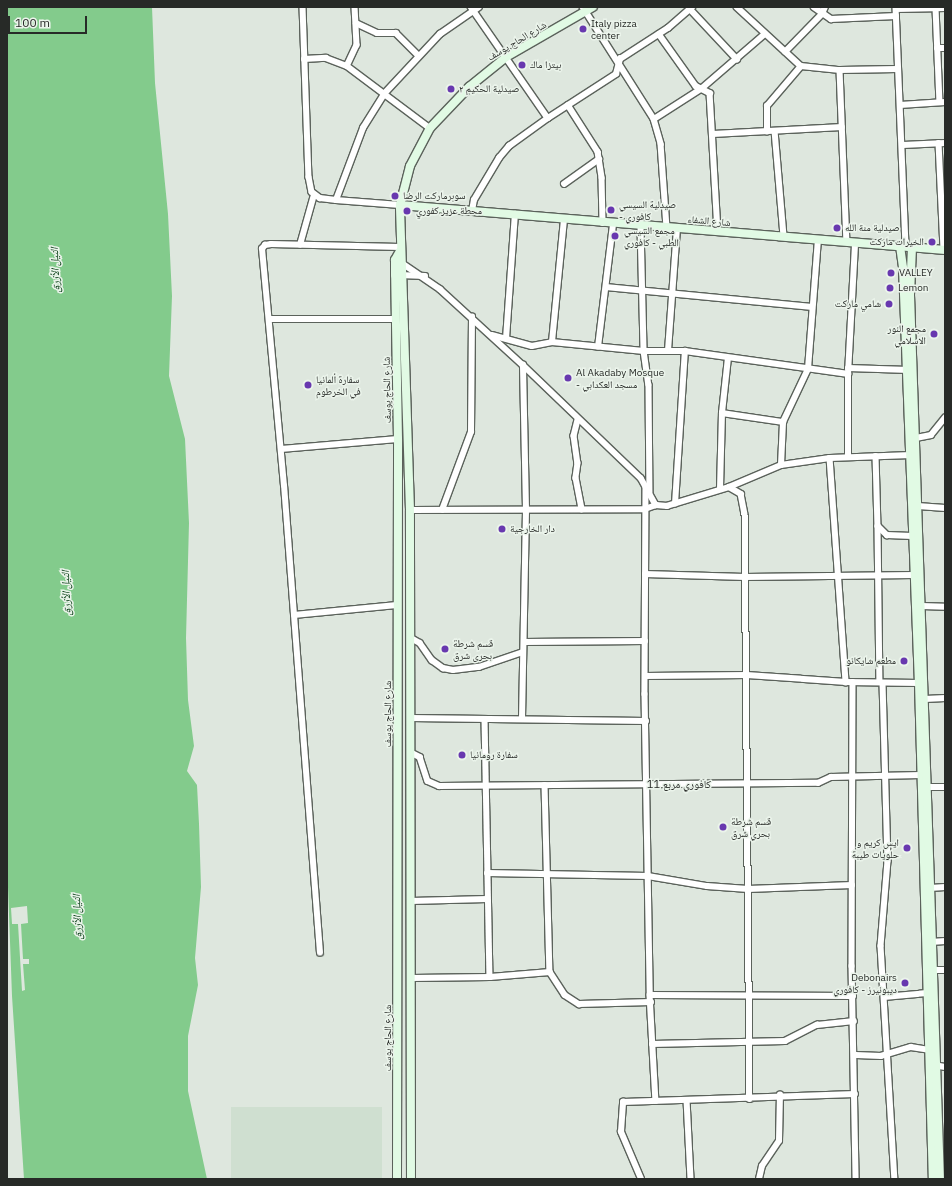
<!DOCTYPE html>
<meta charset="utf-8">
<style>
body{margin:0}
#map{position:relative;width:952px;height:1186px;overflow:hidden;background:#dee7de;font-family:"IBM Plex Sans","Noto Naskh Arabic",sans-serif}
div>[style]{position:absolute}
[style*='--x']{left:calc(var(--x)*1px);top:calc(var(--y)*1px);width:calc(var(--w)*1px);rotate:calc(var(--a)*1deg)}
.built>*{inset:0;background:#cfdfd0;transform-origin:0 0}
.water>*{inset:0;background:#83cb8c}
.pier>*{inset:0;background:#dee7de}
.roads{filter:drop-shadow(1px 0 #5b625b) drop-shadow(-1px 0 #5b625b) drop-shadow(0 1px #5b625b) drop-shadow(0 -1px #5b625b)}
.street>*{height:5.5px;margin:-2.75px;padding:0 2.75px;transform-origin:2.75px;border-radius:2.75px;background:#fff}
.secondary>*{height:8px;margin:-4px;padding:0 4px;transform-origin:4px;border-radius:4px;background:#e1fae4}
.dots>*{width:11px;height:11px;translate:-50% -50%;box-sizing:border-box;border:2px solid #ebf4eb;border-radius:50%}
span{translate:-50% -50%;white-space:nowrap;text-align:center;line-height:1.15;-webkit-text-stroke:3px #ebf4eb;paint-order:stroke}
.poi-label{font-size:10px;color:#272a27}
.left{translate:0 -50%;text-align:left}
.right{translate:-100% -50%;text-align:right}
.street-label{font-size:10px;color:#272a27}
.water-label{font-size:11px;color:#0b4018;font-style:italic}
.neighbourhood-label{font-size:11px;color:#272a27}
.frame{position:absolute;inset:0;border:8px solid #272a27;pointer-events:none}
.scale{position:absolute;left:8px;top:16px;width:79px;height:18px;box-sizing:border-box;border:2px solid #272a27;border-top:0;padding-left:5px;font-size:12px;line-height:14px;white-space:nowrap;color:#272a27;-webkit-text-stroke:3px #ebf4eb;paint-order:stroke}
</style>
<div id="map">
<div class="built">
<div style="left:231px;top:1107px;width:151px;height:73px"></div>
</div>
<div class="water">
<div style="clip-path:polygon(7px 7px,152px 7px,155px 83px,168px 214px,172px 296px,169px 376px,185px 439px,189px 523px,186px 638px,188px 700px,194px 746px,187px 771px,197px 785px,199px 824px,201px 887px,195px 958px,198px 985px,188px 1036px,188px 1091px,207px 1179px,24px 1179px,12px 996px,7px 860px)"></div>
</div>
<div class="pier">
<div style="clip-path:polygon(27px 906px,28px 923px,21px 924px,23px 959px,29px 959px,29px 964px,23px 964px,25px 990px,22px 991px,18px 924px,12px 924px,11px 908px)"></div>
</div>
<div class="roads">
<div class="street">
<div style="--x:303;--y:7;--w:170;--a:88"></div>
<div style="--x:309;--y:177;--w:15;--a:79"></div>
<div style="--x:312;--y:192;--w:10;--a:37"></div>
<div style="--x:320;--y:198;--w:16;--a:7"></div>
<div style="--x:336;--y:200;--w:64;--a:4.5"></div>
<div style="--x:355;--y:7;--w:38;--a:87"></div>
<div style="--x:357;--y:45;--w:23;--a:115"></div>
<div style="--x:347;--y:66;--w:104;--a:36.8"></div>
<div style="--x:471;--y:7;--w:135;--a:55.3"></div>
<div style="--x:583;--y:7;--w:133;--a:57.6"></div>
<div style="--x:654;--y:119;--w:26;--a:74"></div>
<div style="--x:661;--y:144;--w:84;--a:85.9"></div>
<div style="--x:737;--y:7;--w:87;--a:42.7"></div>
<div style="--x:801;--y:66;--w:39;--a:6"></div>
<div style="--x:840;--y:70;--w:172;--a:87.7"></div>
<div style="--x:814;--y:7;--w:21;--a:35"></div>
<div style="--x:831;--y:19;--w:65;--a:-2.6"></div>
<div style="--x:896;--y:7;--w:240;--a:87.6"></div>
<div style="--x:936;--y:8;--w:94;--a:87.6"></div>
<div style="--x:690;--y:9;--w:69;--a:46.8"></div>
<div style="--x:896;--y:9;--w:49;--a:-1.2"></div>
<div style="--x:356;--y:23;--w:23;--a:25"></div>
<div style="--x:377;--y:33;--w:19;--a:0"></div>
<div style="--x:396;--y:33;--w:31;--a:45"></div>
<div style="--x:659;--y:34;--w:64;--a:54.6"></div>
<div style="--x:696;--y:86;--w:16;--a:27"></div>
<div style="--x:710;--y:93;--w:139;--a:86.7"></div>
<div style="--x:937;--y:48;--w:8;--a:0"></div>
<div style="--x:785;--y:52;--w:53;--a:-45.8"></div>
<div style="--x:822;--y:14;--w:8;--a:-67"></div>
<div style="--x:304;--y:59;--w:22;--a:-3"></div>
<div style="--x:326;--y:58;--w:22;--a:21"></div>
<div style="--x:840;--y:70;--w:57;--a:-1"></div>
<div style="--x:568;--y:105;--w:56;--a:57.4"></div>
<div style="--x:598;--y:152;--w:26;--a:81"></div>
<div style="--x:602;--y:178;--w:45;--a:88.7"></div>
<div style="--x:900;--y:105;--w:45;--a:-3.8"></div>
<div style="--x:654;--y:119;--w:56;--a:-32.6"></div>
<div style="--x:701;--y:89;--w:84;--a:-40.7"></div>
<div style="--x:775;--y:131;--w:106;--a:85.1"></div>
<div style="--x:767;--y:132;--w:26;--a:-90"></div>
<div style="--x:767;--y:106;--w:52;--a:-49.6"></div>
<div style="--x:713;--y:134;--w:129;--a:-3.1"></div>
<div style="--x:939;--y:143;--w:107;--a:87.3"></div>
<div style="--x:903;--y:145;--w:42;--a:-2.7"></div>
<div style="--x:564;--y:184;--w:43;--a:-35.5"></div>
<div style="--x:336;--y:200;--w:77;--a:-69.4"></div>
<div style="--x:363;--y:128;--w:40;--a:-58"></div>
<div style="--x:384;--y:94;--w:82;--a:-47"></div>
<div style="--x:440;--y:34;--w:47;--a:-34.7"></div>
<div style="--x:472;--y:211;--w:11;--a:-80"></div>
<div style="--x:474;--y:200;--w:49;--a:-59.2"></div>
<div style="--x:499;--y:158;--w:16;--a:-50"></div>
<div style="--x:509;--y:146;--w:48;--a:-35.7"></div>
<div style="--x:548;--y:118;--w:81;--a:-32.9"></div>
<div style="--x:616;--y:74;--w:16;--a:-75"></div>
<div style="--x:620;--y:59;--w:57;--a:-32.9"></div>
<div style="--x:668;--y:28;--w:32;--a:-41"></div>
<div style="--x:641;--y:226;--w:125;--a:88.6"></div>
<div style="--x:644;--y:351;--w:34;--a:82"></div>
<div style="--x:649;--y:385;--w:107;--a:89.5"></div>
<div style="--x:300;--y:245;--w:52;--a:-74.4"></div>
<div style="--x:399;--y:261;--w:50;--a:34.3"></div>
<div style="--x:440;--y:289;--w:113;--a:42.5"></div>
<div style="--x:523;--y:365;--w:163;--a:43.8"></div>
<div style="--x:641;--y:478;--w:31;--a:61"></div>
<div style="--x:656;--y:505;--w:11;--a:5"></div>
<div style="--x:667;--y:506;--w:65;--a:-17"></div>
<div style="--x:729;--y:487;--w:56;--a:-22.9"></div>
<div style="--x:781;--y:465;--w:49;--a:-8.1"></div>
<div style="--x:830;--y:458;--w:81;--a:-2.1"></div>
<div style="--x:399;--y:275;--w:26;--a:2"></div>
<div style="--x:606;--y:287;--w:207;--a:5.5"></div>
<div style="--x:270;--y:319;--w:126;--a:0"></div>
<div style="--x:492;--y:335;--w:41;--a:15.4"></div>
<div style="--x:532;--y:346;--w:20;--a:-11"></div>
<div style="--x:552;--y:342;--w:92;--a:5.6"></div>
<div style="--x:644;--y:351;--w:41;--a:0"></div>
<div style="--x:685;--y:351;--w:165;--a:8"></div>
<div style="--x:506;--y:339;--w:125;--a:-85.9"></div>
<div style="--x:552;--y:342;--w:124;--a:-84.4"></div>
<div style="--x:598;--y:347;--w:124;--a:-83"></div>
<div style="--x:668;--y:351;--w:122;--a:-85.8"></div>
<div style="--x:848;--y:368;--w:61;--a:1.9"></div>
<div style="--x:722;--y:413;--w:62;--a:8.4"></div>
<div style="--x:578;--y:420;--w:16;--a:104"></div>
<div style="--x:574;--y:436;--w:27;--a:82"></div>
<div style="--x:578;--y:463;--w:15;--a:98"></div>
<div style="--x:576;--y:478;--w:32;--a:79"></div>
<div style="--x:916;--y:438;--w:15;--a:-11"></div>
<div style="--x:931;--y:435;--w:22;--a:-51"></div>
<div style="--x:281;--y:449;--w:117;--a:-4.9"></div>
<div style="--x:876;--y:456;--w:70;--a:88.4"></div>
<div style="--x:878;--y:526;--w:13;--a:45"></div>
<div style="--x:887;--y:535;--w:25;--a:2"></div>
<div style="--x:848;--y:457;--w:83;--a:-90"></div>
<div style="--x:848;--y:374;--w:131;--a:-86.9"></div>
<div style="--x:830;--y:458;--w:225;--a:85.9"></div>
<div style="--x:781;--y:465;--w:43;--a:-87.3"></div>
<div style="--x:783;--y:422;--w:59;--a:-64.7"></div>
<div style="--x:808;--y:369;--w:129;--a:-85.6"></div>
<div style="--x:729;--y:487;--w:14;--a:30"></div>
<div style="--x:741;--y:494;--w:20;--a:79"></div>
<div style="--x:745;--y:514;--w:585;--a:89.51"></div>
<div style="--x:646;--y:488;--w:206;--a:90.3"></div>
<div style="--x:645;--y:694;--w:301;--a:89"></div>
<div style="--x:650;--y:995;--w:106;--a:86.8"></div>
<div style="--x:720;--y:489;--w:76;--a:-88.5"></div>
<div style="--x:722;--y:413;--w:55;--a:-83.8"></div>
<div style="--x:675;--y:504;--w:153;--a:-86.3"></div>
<div style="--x:918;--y:506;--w:27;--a:4"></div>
<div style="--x:410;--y:510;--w:235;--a:-0.2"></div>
<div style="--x:645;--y:509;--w:12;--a:-20"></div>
<div style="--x:442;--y:510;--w:83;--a:-69.6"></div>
<div style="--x:471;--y:432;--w:115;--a:-89.5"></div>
<div style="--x:878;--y:526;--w:156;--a:89.3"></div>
<div style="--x:645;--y:574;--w:100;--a:1.7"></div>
<div style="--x:745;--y:577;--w:169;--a:-0.7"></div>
<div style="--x:922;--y:606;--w:23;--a:2"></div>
<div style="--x:294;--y:615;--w:103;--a:-5.5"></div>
<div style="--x:411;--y:638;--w:10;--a:29"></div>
<div style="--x:420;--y:643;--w:21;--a:55"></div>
<div style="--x:432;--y:660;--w:14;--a:36"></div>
<div style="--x:443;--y:668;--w:10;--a:11"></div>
<div style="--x:453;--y:670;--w:26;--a:-7"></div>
<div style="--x:479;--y:667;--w:46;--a:-18.8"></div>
<div style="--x:524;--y:642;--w:121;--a:-0.5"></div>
<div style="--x:645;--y:676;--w:102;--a:-0.6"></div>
<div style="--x:747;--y:675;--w:99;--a:4"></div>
<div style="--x:846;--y:682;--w:73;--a:0.8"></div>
<div style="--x:853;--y:682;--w:284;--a:90.2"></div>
<div style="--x:852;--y:966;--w:213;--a:88.9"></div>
<div style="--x:883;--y:683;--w:178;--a:88.4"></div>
<div style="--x:888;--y:861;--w:85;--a:94.7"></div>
<div style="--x:881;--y:946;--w:233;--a:86.6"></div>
<div style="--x:925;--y:699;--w:20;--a:-3"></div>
<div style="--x:411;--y:718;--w:235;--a:0.7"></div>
<div style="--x:485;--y:719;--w:258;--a:88.9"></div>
<div style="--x:522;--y:719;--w:209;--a:-88.9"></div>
<div style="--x:526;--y:510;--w:145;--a:-91.2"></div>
<div style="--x:412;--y:753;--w:9;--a:27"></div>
<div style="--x:420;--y:757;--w:25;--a:72"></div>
<div style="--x:428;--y:781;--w:12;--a:24"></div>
<div style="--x:439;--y:786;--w:379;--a:-0.5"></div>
<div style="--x:818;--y:783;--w:14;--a:-25"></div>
<div style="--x:831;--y:777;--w:90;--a:-1.3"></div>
<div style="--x:545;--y:785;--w:187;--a:88.5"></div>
<div style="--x:550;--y:972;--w:27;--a:57"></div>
<div style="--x:565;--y:995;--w:17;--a:33"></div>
<div style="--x:579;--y:1004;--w:72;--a:-1.6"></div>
<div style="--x:923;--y:787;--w:22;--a:0"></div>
<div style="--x:487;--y:873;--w:161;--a:1.1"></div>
<div style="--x:648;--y:876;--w:60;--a:9.6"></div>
<div style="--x:707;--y:886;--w:41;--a:4.2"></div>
<div style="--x:748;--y:889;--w:104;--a:-2.2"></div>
<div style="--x:930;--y:888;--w:15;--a:-4"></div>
<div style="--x:411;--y:901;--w:76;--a:-1.5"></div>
<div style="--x:931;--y:942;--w:14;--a:-4"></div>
<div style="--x:320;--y:953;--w:468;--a:-94.4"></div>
<div style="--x:284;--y:486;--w:238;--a:-95.3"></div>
<div style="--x:262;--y:249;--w:5;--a:-53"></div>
<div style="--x:265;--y:245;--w:6;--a:-9"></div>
<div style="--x:271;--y:244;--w:129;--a:1.3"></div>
<div style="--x:930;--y:968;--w:4;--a:34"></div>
<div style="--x:933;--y:970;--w:12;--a:0"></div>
<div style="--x:412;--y:978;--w:78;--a:-0.7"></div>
<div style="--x:490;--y:977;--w:60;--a:-4.8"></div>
<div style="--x:650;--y:995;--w:203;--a:0.3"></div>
<div style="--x:884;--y:997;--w:43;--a:-5.3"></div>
<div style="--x:652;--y:1044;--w:133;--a:-1.3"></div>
<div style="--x:785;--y:1041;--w:36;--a:-27"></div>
<div style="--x:817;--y:1025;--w:37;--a:-6"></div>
<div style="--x:856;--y:1055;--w:25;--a:2"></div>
<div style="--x:881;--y:1056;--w:31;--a:-17"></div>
<div style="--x:911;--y:1047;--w:18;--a:9"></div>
<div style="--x:934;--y:1065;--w:11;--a:10"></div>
<div style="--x:687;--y:1100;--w:79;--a:87.1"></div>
<div style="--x:641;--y:1179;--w:51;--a:-113.1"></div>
<div style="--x:621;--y:1132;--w:30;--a:-86"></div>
<div style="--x:623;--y:1102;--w:232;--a:-2"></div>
<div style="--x:759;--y:1179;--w:13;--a:-77"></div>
<div style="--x:762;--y:1166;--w:30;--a:-56"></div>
<div style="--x:779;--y:1141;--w:46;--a:-88.8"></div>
</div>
<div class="secondary">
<div style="--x:400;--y:205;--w:547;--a:4.72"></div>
<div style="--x:900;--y:246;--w:22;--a:82"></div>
<div style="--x:903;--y:268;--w:415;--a:87.8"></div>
<div style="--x:919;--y:683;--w:496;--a:88.4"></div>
<div style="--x:912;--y:247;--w:48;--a:92.4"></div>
<div style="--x:910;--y:295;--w:885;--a:88.06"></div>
<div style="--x:397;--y:1179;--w:740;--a:-89.92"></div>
<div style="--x:398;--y:439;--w:164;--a:-91"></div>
<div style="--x:395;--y:275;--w:15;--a:-90"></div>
<div style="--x:395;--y:260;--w:10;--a:-61"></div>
<div style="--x:411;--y:1179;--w:669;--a:-90.09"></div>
<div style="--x:410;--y:510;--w:305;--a:-91.9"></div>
<div style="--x:400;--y:205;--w:40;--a:-75.6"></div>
<div style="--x:410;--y:166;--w:43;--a:-62.2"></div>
<div style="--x:430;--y:128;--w:57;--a:-46.4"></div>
<div style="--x:469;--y:87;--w:48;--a:-39"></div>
<div style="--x:506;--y:57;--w:100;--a:-29.9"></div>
</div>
</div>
<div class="dots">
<div style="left:583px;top:29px;background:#6838af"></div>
<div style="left:522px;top:65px;background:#6838af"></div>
<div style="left:451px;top:89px;background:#6838af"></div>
<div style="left:395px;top:196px;background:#6838af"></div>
<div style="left:611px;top:210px;background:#6838af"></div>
<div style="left:407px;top:211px;background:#6838af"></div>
<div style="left:837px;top:228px;background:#6838af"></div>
<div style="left:615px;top:236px;background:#6838af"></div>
<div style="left:932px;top:242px;background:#6838af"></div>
<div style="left:891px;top:273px;background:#6838af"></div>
<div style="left:890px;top:288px;background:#6838af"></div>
<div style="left:889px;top:304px;background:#6838af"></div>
<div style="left:934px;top:334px;background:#6838af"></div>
<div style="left:568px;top:378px;background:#6838af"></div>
<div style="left:308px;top:385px;background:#6838af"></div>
<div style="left:502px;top:529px;background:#6838af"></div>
<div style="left:445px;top:649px;background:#6838af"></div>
<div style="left:904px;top:661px;background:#6838af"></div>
<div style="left:462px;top:755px;background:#6838af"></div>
<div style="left:723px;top:827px;background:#6838af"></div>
<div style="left:907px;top:848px;background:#6838af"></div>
<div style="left:905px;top:983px;background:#6838af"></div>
</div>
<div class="poi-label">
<span class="left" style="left:591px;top:29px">Italy pizza<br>center</span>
<span class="left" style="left:530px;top:65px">بيتزا ماك</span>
<span class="left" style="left:459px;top:89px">صيدلية الحكيم ٢</span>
<span class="left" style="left:403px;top:196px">سوبرماركت الرضا</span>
<span class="left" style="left:619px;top:210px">صيدلية السيسي<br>- كافوري</span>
<span class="left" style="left:416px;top:211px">محطة عزيز كفوري</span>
<span class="left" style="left:845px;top:228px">صيدلية منة الله</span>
<span class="left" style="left:624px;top:236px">مجمع السيسي<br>الطبي - كافوري</span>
<span class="right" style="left:924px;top:242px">الخيرات ماركت</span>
<span class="left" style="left:899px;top:273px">VALLEY</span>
<span class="left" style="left:898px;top:288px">Lemon</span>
<span class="right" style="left:881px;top:304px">شامي ماركت</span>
<span class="right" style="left:926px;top:334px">مجمع النور<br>الاسلامي</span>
<span class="left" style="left:576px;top:378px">Al Akadaby Mosque<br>- مسجد العكدابي</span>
<span class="left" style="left:316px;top:385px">سفارة ألمانيا<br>في الخرطوم</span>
<span class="left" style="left:510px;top:529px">دار الخارجية</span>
<span class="left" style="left:453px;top:649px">قسم شرطة<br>بحرى شرق</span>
<span class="right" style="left:896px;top:661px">مطعم شايكانو</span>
<span class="left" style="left:470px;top:755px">سفارة رومانيا</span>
<span class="left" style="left:731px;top:827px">قسم شرطة<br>بحري شرق</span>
<span class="right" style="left:899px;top:848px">ايس كريم و<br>حلويات طيبة</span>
<span class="right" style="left:897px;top:983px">Debonairs<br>ديبونيرز - كافوري</span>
</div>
<div class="street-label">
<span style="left:517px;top:41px;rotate:-31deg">شارع الحاج يوسف</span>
<span style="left:709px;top:221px;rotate:5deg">شارع الشفاء</span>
<span style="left:387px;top:390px;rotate:-91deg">شارع الحاج يوسف</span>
<span style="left:388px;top:714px;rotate:-90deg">شارع الحاج يوسف</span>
<span style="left:388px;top:1038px;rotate:-90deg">شارع الحاج يوسف</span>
</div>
<div class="water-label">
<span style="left:55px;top:270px;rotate:-92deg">النيل الأزرق</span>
<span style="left:66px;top:593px;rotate:-92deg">النيل الأزرق</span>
<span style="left:77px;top:917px;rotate:-92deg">النيل الأزرق</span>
</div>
<div class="neighbourhood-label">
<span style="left:679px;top:784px">كافوري مربع 11</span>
</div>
<div class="frame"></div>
<div class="scale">100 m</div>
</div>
